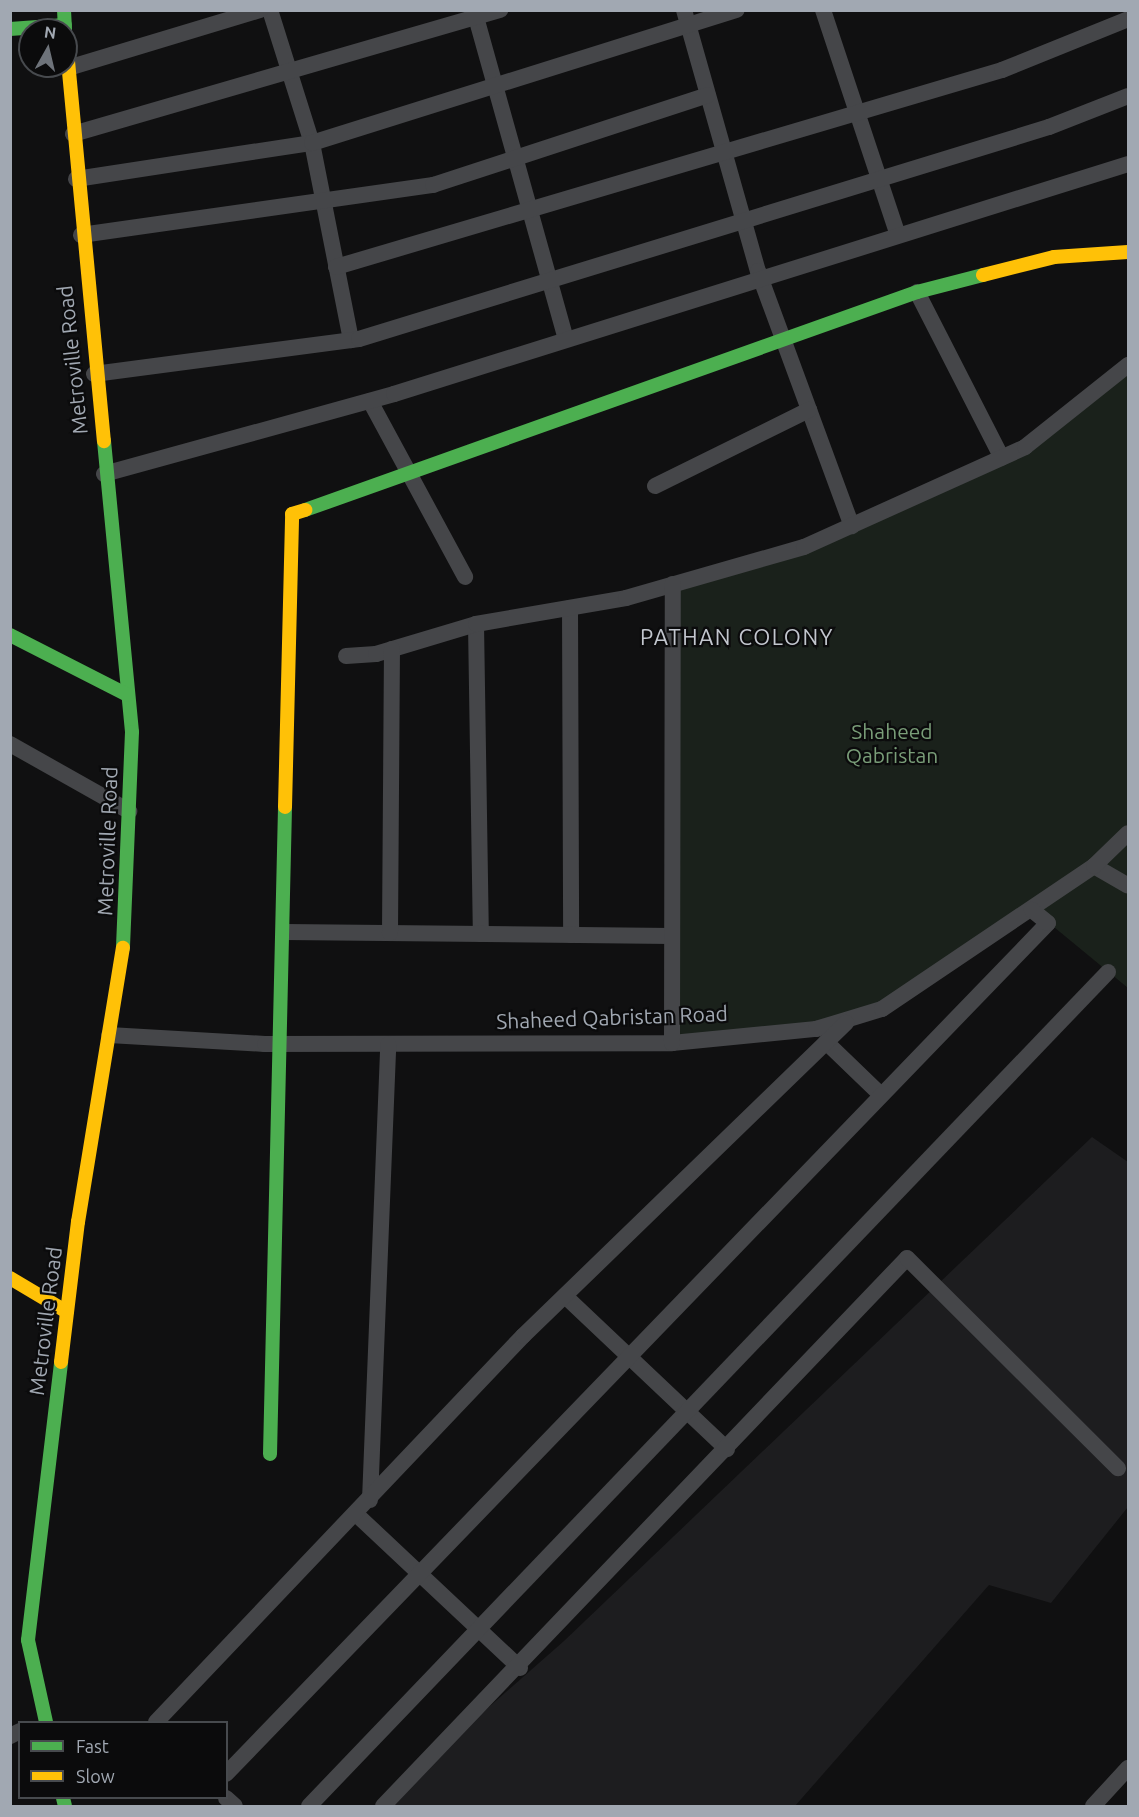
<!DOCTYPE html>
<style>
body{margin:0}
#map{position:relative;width:1139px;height:1817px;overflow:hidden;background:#101011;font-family:Ubuntu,sans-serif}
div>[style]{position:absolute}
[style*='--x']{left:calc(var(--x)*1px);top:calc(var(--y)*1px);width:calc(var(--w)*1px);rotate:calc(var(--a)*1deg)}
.built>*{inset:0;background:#1d1d1f}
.green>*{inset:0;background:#1a211b}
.street>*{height:16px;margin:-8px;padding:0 8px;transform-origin:8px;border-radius:8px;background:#454649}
.fast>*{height:14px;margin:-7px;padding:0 7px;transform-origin:7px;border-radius:7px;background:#4caf50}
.slow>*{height:14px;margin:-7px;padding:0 7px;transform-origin:7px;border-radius:7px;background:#ffc107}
span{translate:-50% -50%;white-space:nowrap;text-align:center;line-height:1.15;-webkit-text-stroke:4.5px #0b0b0c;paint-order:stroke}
.street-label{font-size:21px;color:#a1a8b2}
.park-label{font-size:21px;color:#799d78}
.neighbourhood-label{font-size:22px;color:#c2c6ce;letter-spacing:1.5px}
.frame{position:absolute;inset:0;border:12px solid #a1a8b2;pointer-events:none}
.legend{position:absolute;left:18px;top:1721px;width:210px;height:78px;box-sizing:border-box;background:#0b0b0c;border:2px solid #474a4e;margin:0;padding:8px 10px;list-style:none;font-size:18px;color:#a1a8b2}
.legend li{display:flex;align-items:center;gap:12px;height:30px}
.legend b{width:30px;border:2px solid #474a4e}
.north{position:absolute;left:18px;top:18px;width:60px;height:60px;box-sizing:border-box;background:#0b0b0c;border:2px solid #474a4e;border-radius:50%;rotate:8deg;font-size:16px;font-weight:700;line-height:24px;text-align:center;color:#a1a8b2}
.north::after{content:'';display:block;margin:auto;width:21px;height:27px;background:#6e737a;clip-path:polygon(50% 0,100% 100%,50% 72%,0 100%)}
</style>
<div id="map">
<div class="built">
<div style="clip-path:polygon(1092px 1137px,1128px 1162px,1128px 1507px,1051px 1603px,989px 1585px,795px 1806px,376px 1806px,564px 1641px)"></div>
</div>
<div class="green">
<div style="clip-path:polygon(1128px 365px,1128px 988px,1032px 909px,882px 1009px,816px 1029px,677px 1042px,673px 585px,804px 547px,1025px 447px)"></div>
</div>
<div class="street">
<div style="--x:270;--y:10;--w:139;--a:72.5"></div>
<div style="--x:312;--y:143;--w:201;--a:78.8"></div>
<div style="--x:474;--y:10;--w:342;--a:74.4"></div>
<div style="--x:684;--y:10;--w:271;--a:74.2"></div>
<div style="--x:758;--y:271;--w:272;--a:69.8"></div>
<div style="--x:823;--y:10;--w:237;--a:71.6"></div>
<div style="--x:68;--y:68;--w:201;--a:-16.8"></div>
<div style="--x:73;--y:134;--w:445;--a:-16.2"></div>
<div style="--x:76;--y:179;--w:239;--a:-8.7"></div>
<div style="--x:312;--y:143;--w:445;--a:-17.4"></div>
<div style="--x:81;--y:235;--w:356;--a:-8.1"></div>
<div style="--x:433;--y:185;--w:289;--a:-18.1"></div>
<div style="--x:336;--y:267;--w:695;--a:-16.48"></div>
<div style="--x:1002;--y:70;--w:136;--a:-22"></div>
<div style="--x:917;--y:292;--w:186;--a:62.9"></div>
<div style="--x:94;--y:374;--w:267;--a:-7.5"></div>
<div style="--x:359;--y:339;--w:722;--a:-17.08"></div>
<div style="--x:1049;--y:127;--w:85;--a:-21.4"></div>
<div style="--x:370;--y:401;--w:200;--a:61.6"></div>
<div style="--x:104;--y:474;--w:301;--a:-15.4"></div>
<div style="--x:394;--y:394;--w:769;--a:-17.4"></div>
<div style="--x:655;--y:486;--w:172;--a:-26.3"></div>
<div style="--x:570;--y:608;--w:327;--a:89.8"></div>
<div style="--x:476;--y:624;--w:310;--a:89.1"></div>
<div style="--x:346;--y:656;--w:30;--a:-4"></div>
<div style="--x:376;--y:654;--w:104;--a:-16.7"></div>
<div style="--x:476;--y:624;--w:152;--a:-9.8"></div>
<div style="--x:626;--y:598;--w:185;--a:-16"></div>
<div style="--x:804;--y:547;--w:243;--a:-24.3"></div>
<div style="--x:1025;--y:447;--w:132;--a:-38.5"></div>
<div style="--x:10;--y:744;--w:137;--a:29.4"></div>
<div style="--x:1094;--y:866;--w:39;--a:30"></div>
<div style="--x:285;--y:932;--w:387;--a:0.6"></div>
<div style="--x:390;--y:933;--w:284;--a:-89.6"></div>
<div style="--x:109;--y:1035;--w:156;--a:3.3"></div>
<div style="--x:265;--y:1044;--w:407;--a:-0.1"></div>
<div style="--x:672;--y:1043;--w:145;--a:-5.6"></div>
<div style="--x:816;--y:1029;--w:69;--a:-16.9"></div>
<div style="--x:882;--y:1009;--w:256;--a:-34"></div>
<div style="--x:1094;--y:866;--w:47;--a:-44.1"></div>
<div style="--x:826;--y:1042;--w:76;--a:43.9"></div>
<div style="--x:672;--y:1043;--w:459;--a:-89.9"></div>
<div style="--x:565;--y:1296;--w:223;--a:43.4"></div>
<div style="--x:370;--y:1500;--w:456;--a:-87.7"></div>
<div style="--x:356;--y:1514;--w:225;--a:43.2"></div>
<div style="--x:156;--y:1722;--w:533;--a:-46.45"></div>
<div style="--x:523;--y:1336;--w:450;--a:-44.1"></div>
<div style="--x:10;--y:1736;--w:11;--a:-27"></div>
<div style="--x:226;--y:1774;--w:1183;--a:-45.99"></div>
<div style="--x:1048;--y:923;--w:21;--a:-141"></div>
<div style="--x:226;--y:1798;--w:12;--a:42"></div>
<div style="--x:309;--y:1806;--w:1155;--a:-46.23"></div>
<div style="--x:383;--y:1806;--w:758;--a:-46.28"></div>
<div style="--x:907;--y:1258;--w:298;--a:44.9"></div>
<div style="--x:1093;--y:1806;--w:52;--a:-47.4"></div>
</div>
<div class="fast">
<div style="--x:64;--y:10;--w:20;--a:87"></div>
<div style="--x:10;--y:29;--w:55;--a:-4.2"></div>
<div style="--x:104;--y:441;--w:292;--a:84.5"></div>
<div style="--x:132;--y:732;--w:216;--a:92.4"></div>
<div style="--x:305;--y:510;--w:650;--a:-19.61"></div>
<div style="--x:917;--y:292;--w:68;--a:-14.4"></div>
<div style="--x:10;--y:635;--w:132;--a:27"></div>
<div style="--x:270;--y:1454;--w:647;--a:-88.67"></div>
<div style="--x:46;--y:1722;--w:84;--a:-102.4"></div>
<div style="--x:28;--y:1640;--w:280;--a:-83.2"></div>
<div style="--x:63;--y:1798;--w:8;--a:76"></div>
</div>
<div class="slow">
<div style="--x:66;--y:40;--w:403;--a:84.6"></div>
<div style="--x:983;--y:275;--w:73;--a:-14.2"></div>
<div style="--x:1054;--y:257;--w:74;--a:-3.9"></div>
<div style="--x:285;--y:807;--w:293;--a:-88.6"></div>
<div style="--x:292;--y:514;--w:14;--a:-17"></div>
<div style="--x:10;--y:1278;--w:66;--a:30.8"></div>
<div style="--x:61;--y:1362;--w:141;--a:-83.1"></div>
<div style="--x:78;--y:1222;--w:278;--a:-80.7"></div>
</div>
<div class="street-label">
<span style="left:72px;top:360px;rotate:-96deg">Metroville Road</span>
<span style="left:107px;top:841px;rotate:-88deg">Metroville Road</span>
<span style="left:612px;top:1017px;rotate:-2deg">Shaheed Qabristan Road</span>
<span style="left:45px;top:1321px;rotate:-83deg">Metroville Road</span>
</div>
<div class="park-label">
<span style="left:892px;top:743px">Shaheed<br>Qabristan</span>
</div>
<div class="neighbourhood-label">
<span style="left:737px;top:637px">PATHAN COLONY</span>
</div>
<div class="frame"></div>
<ul class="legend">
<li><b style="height:8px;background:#4caf50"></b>Fast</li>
<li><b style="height:8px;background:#ffc107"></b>Slow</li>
</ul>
<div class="north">N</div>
</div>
